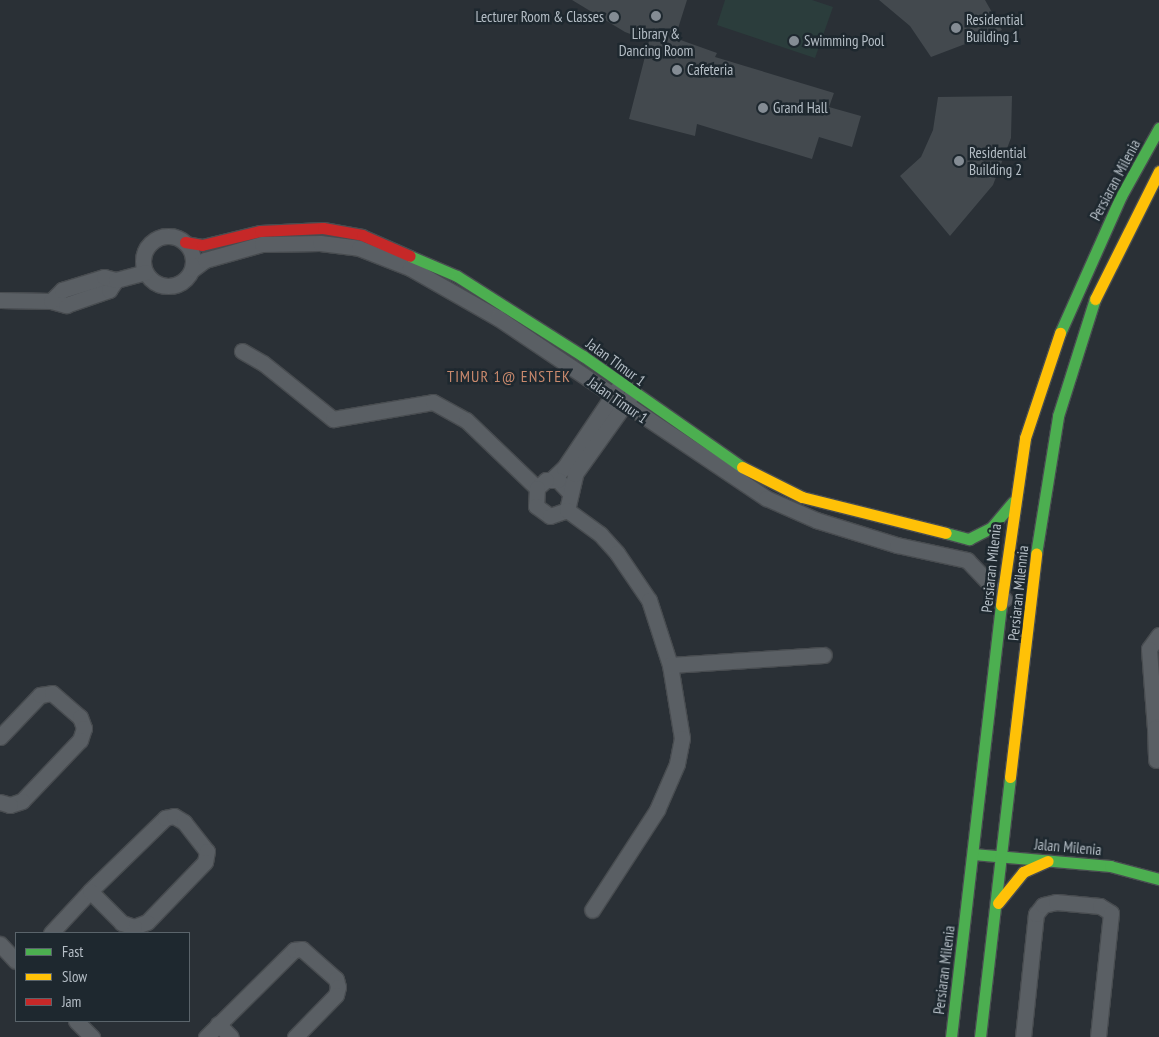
<!DOCTYPE html>
<style>
body{margin:0}
#map{position:relative;width:1159px;height:1037px;overflow:hidden;background:#2a3036;font-family:"PT Sans Narrow",sans-serif}
div>[style]{position:absolute}
[style*='--x']{left:calc(var(--x)*1px);top:calc(var(--y)*1px);width:calc(var(--w)*1px);rotate:calc(var(--a)*1deg)}
.green>*{inset:0;background:#2b3d3c}
.building>*{inset:0;background:#43494e}
.roads{filter:drop-shadow(1px 0 #484c50) drop-shadow(-1px 0 #484c50) drop-shadow(0 1px #484c50) drop-shadow(0 -1px #484c50)}
.street>*{height:15px;margin:-7.5px;padding:0 7.5px;transform-origin:7.5px;border-radius:7.5px;background:#5a5f64}
.street>.ring{margin:-7.5px;padding:0;box-sizing:content-box;background:none;border:15px solid #5a5f64;border-radius:50%}
.fast>*{height:11px;margin:-5.5px;padding:0 5.5px;transform-origin:5.5px;border-radius:5.5px;background:#4caf50}
.slow>*{height:11px;margin:-5.5px;padding:0 5.5px;transform-origin:5.5px;border-radius:5.5px;background:#ffc107}
.jam>*{height:11px;margin:-5.5px;padding:0 5.5px;transform-origin:5.5px;border-radius:5.5px;background:#c62828}
.dots>*{width:14px;height:14px;translate:-50% -50%;box-sizing:border-box;border:2px solid #1e282f;border-radius:50%}
span{translate:-50% -50%;white-space:nowrap;text-align:center;line-height:1.15;-webkit-text-stroke:5px #1e282f;paint-order:stroke}
.poi-label{font-size:15px;color:#b5bec6}
.right{translate:-100% -50%;text-align:right}
.left{translate:0 -50%;text-align:left}
.street-label{font-size:15px;color:#b5bec6}
.neighbourhood-label{font-size:16px;color:#c9896d;letter-spacing:1px}
.legend{position:absolute;left:15px;top:932px;width:175px;height:90px;box-sizing:border-box;background:#1e282f;border:1px solid #5a646b;margin:0;padding:6px 9px;list-style:none;font-size:15px;color:#b5bec6}
.legend li{display:flex;align-items:center;gap:10px;height:25px}
.legend b{width:25px;border:1px solid #5a646b}
</style>
<div id="map">
<div class="green">
<div style="clip-path:polygon(725px 0,812px 0,833px 7px,815px 58px,717px 25px)"></div>
</div>
<div class="building">
<div style="clip-path:polygon(572px 0,687px 0,675px 38px,717px 53px,715px 57px,834px 93px,829px 107px,861px 116px,852px 147px,819px 137px,812px 159px,697px 124px,695px 136px,629px 119px,649px 41px,625px 32px)"></div>
<div style="clip-path:polygon(879px 0,985px 0,1002px 30px,931px 57px,910px 26px)"></div>
<div style="clip-path:polygon(1012px 96px,1011px 138px,993px 185px,950px 236px,900px 176px,921px 157px,933px 130px,938px 97px)"></div>
</div>
<div class="roads">
<div class="street">
<div class="ring" style="left:143px;top:236px;width:35px;height:35px"></div>
<div style="--x:193;--y:269;--w:15;--a:-37"></div>
<div style="--x:205;--y:260;--w:59;--a:-15.7"></div>
<div style="--x:262;--y:244;--w:58;--a:-1"></div>
<div style="--x:320;--y:243;--w:39;--a:7"></div>
<div style="--x:359;--y:248;--w:55;--a:21.4"></div>
<div style="--x:410;--y:268;--w:101;--a:29.6"></div>
<div style="--x:498;--y:318;--w:323;--a:33.9"></div>
<div style="--x:766;--y:498;--w:55;--a:23.7"></div>
<div style="--x:816;--y:520;--w:85;--a:17.2"></div>
<div style="--x:897;--y:545;--w:72;--a:12.1"></div>
<div style="--x:967;--y:560;--w:54;--a:46.5"></div>
<div style="--x:0;--y:300;--w:51;--a:1.1"></div>
<div style="--x:51;--y:301;--w:16;--a:15"></div>
<div style="--x:66;--y:305;--w:46;--a:-19.2"></div>
<div style="--x:109;--y:290;--w:12;--a:-55"></div>
<div style="--x:51;--y:301;--w:16;--a:-45"></div>
<div style="--x:62;--y:290;--w:44;--a:-17.2"></div>
<div style="--x:104;--y:277;--w:12;--a:14"></div>
<div style="--x:116;--y:280;--w:30;--a:-15"></div>
<div style="--x:242;--y:351;--w:24;--a:30"></div>
<div style="--x:263;--y:363;--w:90;--a:38.7"></div>
<div style="--x:333;--y:419;--w:101;--a:-9.6"></div>
<div style="--x:433;--y:402;--w:38;--a:29"></div>
<div style="--x:466;--y:420;--w:98;--a:43.8"></div>
<div style="--x:552;--y:479;--w:16;--a:-43"></div>
<div style="--x:564;--y:468;--w:95;--a:-56.1"></div>
<div style="--x:570;--y:493;--w:18;--a:-133"></div>
<div style="--x:558;--y:480;--w:12;--a:180"></div>
<div style="--x:546;--y:480;--w:12;--a:138"></div>
<div style="--x:537;--y:488;--w:18;--a:93"></div>
<div style="--x:536;--y:506;--w:17;--a:36"></div>
<div style="--x:550;--y:516;--w:18;--a:-19"></div>
<div style="--x:567;--y:510;--w:37;--a:-77"></div>
<div style="--x:575;--y:474;--w:95;--a:-54.5"></div>
<div style="--x:567;--y:510;--w:41;--a:36"></div>
<div style="--x:600;--y:534;--w:25;--a:48"></div>
<div style="--x:617;--y:553;--w:57;--a:55.8"></div>
<div style="--x:649;--y:600;--w:68;--a:72.1"></div>
<div style="--x:670;--y:665;--w:74;--a:80.7"></div>
<div style="--x:682;--y:738;--w:26;--a:101"></div>
<div style="--x:677;--y:764;--w:50;--a:113.5"></div>
<div style="--x:657;--y:810;--w:119;--a:123"></div>
<div style="--x:1159;--y:635;--w:17;--a:126"></div>
<div style="--x:1149;--y:649;--w:79;--a:85.7"></div>
<div style="--x:1155;--y:728;--w:4;--a:-27"></div>
<div style="--x:670;--y:665;--w:154;--a:-3.7"></div>
<div style="--x:1155;--y:728;--w:32;--a:88"></div>
<div style="--x:0;--y:737;--w:58;--a:-46.4"></div>
<div style="--x:40;--y:695;--w:12;--a:-9"></div>
<div style="--x:52;--y:693;--w:37;--a:41"></div>
<div style="--x:80;--y:717;--w:12;--a:70"></div>
<div style="--x:84;--y:728;--w:13;--a:108"></div>
<div style="--x:80;--y:740;--w:84;--a:133.6"></div>
<div style="--x:22;--y:801;--w:13;--a:162"></div>
<div style="--x:10;--y:805;--w:10;--a:-163"></div>
<div style="--x:51;--y:933;--w:57;--a:-47.1"></div>
<div style="--x:90;--y:891;--w:105;--a:-44.2"></div>
<div style="--x:165;--y:818;--w:9;--a:-13"></div>
<div style="--x:174;--y:816;--w:12;--a:31"></div>
<div style="--x:184;--y:822;--w:37;--a:52"></div>
<div style="--x:207;--y:851;--w:11;--a:100"></div>
<div style="--x:205;--y:862;--w:83;--a:134"></div>
<div style="--x:147;--y:922;--w:14;--a:159"></div>
<div style="--x:134;--y:927;--w:13;--a:-162"></div>
<div style="--x:122;--y:923;--w:45;--a:-135"></div>
<div style="--x:0;--y:944;--w:23;--a:47"></div>
<div style="--x:76;--y:1021;--w:23;--a:45"></div>
<div style="--x:218;--y:1024;--w:18;--a:45"></div>
<div style="--x:206;--y:1037;--w:124;--a:-44.7"></div>
<div style="--x:294;--y:950;--w:8;--a:-7"></div>
<div style="--x:302;--y:949;--w:45;--a:41.4"></div>
<div style="--x:336;--y:979;--w:8;--a:76"></div>
<div style="--x:338;--y:987;--w:8;--a:104"></div>
<div style="--x:336;--y:995;--w:59;--a:134.3"></div>
<div style="--x:1023;--y:1037;--w:124;--a:-84"></div>
<div style="--x:1036;--y:914;--w:11;--a:-52"></div>
<div style="--x:1043;--y:905;--w:13;--a:-13"></div>
<div style="--x:1056;--y:902;--w:44;--a:5.2"></div>
<div style="--x:1100;--y:906;--w:13;--a:32"></div>
<div style="--x:1111;--y:913;--w:125;--a:96"></div>
</div>
<div class="fast">
<div style="--x:410;--y:256;--w:51;--a:23.1"></div>
<div style="--x:457;--y:276;--w:149;--a:32.4"></div>
<div style="--x:583;--y:356;--w:194;--a:34.9"></div>
<div style="--x:1060;--y:333;--w:150;--a:-66"></div>
<div style="--x:1121;--y:196;--w:78;--a:-60.8"></div>
<div style="--x:946;--y:533;--w:24;--a:15"></div>
<div style="--x:969;--y:539;--w:25;--a:-27"></div>
<div style="--x:991;--y:528;--w:34;--a:-50"></div>
<div style="--x:1036;--y:554;--w:140;--a:-80.9"></div>
<div style="--x:1058;--y:416;--w:123;--a:-72.5"></div>
<div style="--x:973;--y:854;--w:138;--a:5"></div>
<div style="--x:1110;--y:866;--w:51;--a:14.9"></div>
<div style="--x:951;--y:1037;--w:435;--a:-83.4"></div>
<div style="--x:980;--y:1037;--w:262;--a:-83.4"></div>
</div>
<div class="slow">
<div style="--x:1095;--y:299;--w:143;--a:-63.4"></div>
<div style="--x:742;--y:467;--w:67;--a:26.6"></div>
<div style="--x:802;--y:497;--w:148;--a:14"></div>
<div style="--x:1001;--y:605;--w:169;--a:-81.8"></div>
<div style="--x:1025;--y:438;--w:111;--a:-71.6"></div>
<div style="--x:1010;--y:777;--w:225;--a:-83.3"></div>
<div style="--x:998;--y:903;--w:40;--a:-51"></div>
<div style="--x:1023;--y:872;--w:27;--a:-24"></div>
</div>
<div class="jam">
<div style="--x:185;--y:242;--w:17;--a:10"></div>
<div style="--x:202;--y:245;--w:60;--a:-13.6"></div>
<div style="--x:260;--y:231;--w:63;--a:-2.7"></div>
<div style="--x:323;--y:228;--w:40;--a:10"></div>
<div style="--x:362;--y:235;--w:52;--a:23.6"></div>
</div>
</div>
<div class="dots">
<div style="left:656px;top:16px;background:#848c94"></div>
<div style="left:614px;top:17px;background:#848c94"></div>
<div style="left:956px;top:28px;background:#848c94"></div>
<div style="left:794px;top:41px;background:#848c94"></div>
<div style="left:677px;top:70px;background:#848c94"></div>
<div style="left:763px;top:108px;background:#848c94"></div>
<div style="left:959px;top:161px;background:#848c94"></div>
</div>
<div class="poi-label">
<span class="right" style="left:604px;top:17px">Lecturer Room &amp; Classes</span>
<span class="left" style="left:966px;top:28px">Residential<br>Building 1</span>
<span style="left:656px;top:42px">Library &amp;<br>Dancing Room</span>
<span class="left" style="left:804px;top:41px">Swimming Pool</span>
<span class="left" style="left:687px;top:70px">Cafeteria</span>
<span class="left" style="left:773px;top:108px">Grand Hall</span>
<span class="left" style="left:969px;top:161px">Residential<br>Building 2</span>
</div>
<div class="street-label">
<span style="left:1115px;top:180px;rotate:-62deg">Persiaran Milenia</span>
<span style="left:616px;top:362px;rotate:36deg">Jalan TImur 1</span>
<span style="left:618px;top:400px;rotate:35deg">Jalan Timur 1</span>
<span style="left:991px;top:568px;rotate:-84deg">Persiaran Milenia</span>
<span style="left:1018px;top:593px;rotate:-84deg">Persiaran Milennia</span>
<span style="left:1068px;top:847px;rotate:5deg">Jalan Milenia</span>
<span style="left:944px;top:970px;rotate:-83deg">Persiaran Milenia</span>
</div>
<div class="neighbourhood-label">
<span style="left:509px;top:376px">TIMUR 1@ ENSTEK</span>
</div>
<ul class="legend">
<li><b style="height:6px;background:#4caf50"></b>Fast</li>
<li><b style="height:6px;background:#ffc107"></b>Slow</li>
<li><b style="height:6px;background:#c62828"></b>Jam</li>
</ul>
</div>
